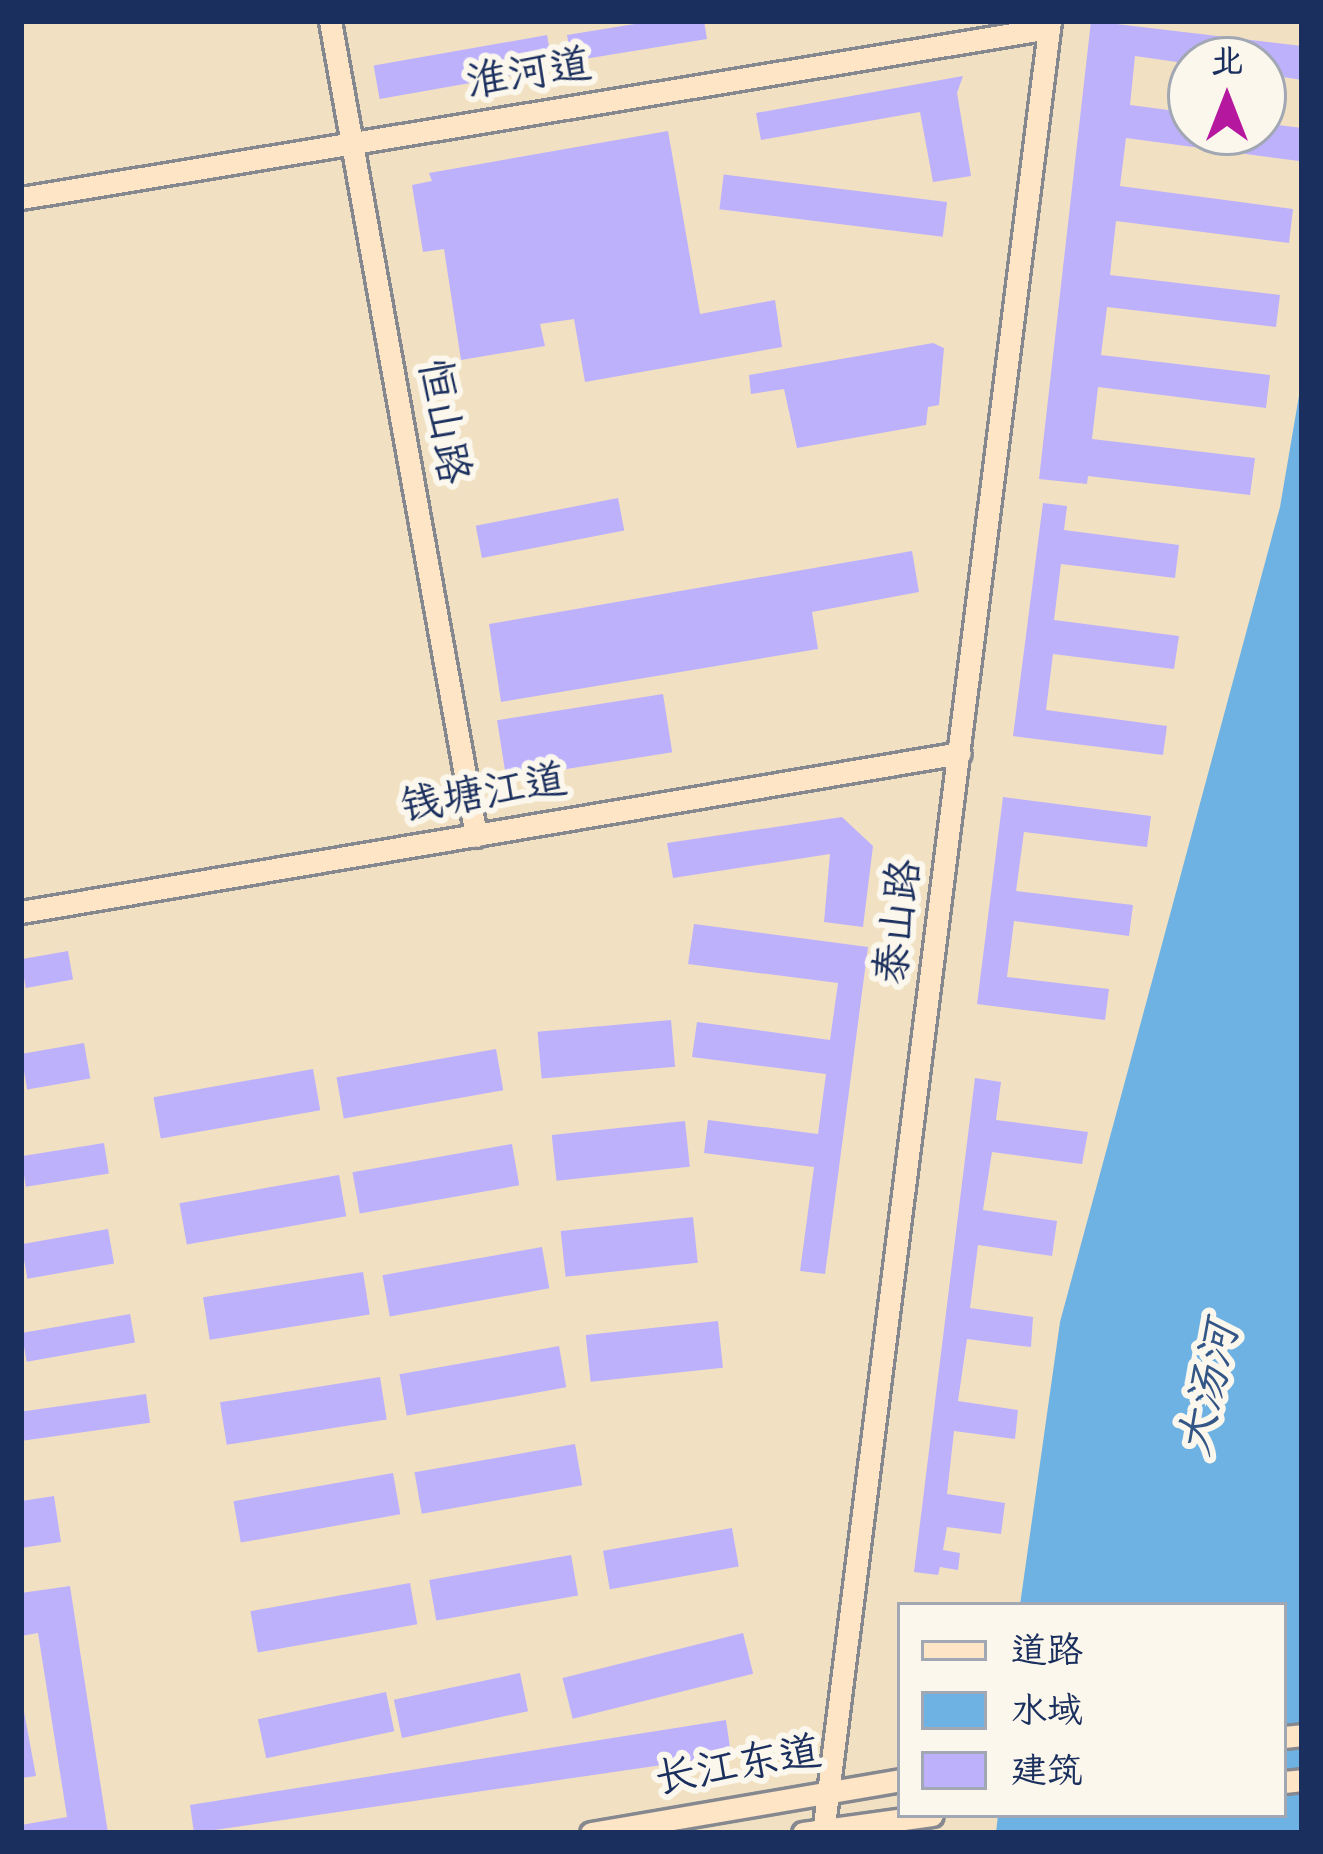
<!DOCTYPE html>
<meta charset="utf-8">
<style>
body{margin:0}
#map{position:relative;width:1323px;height:1854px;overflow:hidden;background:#f1e1c2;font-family:Mynerve,"LXGW WenKai TC",sans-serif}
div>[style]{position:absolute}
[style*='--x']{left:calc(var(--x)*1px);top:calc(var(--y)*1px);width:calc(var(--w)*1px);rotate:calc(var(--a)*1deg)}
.water>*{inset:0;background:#6eb1e3}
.building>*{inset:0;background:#bdb1fb;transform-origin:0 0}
.roads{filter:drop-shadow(3px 0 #868890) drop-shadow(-3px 0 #868890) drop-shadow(0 3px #868890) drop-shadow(0 -3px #868890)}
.secondary>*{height:21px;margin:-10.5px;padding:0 10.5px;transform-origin:10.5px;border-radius:10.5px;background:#fee5c5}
span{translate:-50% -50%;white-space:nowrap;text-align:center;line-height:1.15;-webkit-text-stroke:12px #fbf7ec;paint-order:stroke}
.street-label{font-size:42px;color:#1b2f5e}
.water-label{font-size:45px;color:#345686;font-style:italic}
.frame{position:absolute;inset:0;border:24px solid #1b2f5e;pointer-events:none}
.legend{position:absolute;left:897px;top:1602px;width:390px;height:216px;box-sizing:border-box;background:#fbf7ec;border:3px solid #a1a7b3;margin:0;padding:15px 21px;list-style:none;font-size:36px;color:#1b2f5e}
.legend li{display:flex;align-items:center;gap:24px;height:60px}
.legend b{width:60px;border:3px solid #a1a7b3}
.north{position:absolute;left:1167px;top:36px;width:120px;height:120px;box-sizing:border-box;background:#fbf7ec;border:3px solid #a1a7b3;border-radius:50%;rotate:0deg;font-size:33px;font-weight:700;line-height:48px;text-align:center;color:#1b2f5e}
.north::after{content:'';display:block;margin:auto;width:42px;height:54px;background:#b5179e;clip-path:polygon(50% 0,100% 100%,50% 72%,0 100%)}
</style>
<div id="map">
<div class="water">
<div style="clip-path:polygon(1302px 378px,1302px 1833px,996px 1833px,998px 1815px,1284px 1815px,1284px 1605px,1020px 1605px,1060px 1322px,1280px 507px)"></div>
</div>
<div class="building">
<div style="clip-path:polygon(653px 21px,704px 21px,707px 39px,572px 61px,567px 35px)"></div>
<div style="clip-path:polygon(1091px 21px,1302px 46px,1302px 80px,1263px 74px,1263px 60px,1191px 64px,1135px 56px,1130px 105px,1191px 113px,1191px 132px,1263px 132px,1263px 123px,1302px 128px,1299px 161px,1126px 138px,1120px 186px,1293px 209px,1289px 243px,1116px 221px,1110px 275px,1280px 295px,1276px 327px,1107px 307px,1101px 355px,1270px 375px,1266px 408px,1098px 387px,1092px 439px,1255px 458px,1250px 495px,1088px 476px,1087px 484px,1039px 479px)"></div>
<div style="left:547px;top:35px;width:34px;height:176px;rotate:80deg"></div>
<div style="clip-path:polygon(963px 76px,957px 93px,971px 176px,933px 182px,920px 112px,761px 140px,756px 113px)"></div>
<div style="clip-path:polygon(668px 131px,700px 314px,775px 300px,782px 347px,585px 382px,574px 319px,540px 324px,545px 346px,461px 360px,444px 249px,423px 252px,412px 185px,432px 181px,429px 173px)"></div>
<div style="left:947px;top:202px;width:35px;height:225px;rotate:97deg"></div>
<div style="clip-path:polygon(933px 343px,944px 348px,939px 405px,928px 407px,926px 425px,797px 448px,784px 389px,751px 394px,749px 375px)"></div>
<div style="left:618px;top:498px;width:33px;height:145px;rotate:79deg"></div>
<div style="clip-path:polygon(1043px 503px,1067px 506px,1064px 530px,1179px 545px,1175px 578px,1061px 564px,1054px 620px,1179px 636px,1174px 669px,1053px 654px,1046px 710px,1167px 726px,1163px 755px,1013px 736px)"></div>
<div style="clip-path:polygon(912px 551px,919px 592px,812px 612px,818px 649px,501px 702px,489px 624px)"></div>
<div style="left:663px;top:694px;width:59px;height:168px;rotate:81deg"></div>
<div style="clip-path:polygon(1003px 797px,1151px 816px,1147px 847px,1024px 832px,1016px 891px,1133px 905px,1129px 936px,1014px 921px,1007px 977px,1109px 989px,1105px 1020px,977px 1004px)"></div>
<div style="clip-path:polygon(842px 817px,873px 846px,863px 927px,824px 922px,830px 854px,673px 878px,667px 843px)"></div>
<div style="clip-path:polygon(694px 924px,868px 947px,825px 1274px,800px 1271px,814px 1167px,704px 1153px,708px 1120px,818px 1134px,826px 1074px,692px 1057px,697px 1022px,830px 1040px,838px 983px,688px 964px)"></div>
<div style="left:68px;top:951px;width:29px;height:48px;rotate:80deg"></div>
<div style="left:671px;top:1020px;width:47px;height:134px;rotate:85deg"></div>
<div style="left:84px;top:1043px;width:36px;height:64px;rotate:80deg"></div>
<div style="left:496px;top:1049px;width:42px;height:162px;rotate:80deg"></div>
<div style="left:313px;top:1069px;width:42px;height:162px;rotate:80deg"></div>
<div style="clip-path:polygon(975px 1078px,1001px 1082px,996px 1120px,1088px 1132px,1082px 1164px,992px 1152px,983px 1210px,1057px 1221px,1052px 1256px,978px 1245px,970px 1308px,1033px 1317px,1031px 1347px,967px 1339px,958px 1401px,1018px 1410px,1015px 1439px,954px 1431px,947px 1494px,1005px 1503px,1001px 1534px,947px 1527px,943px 1550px,960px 1553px,958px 1570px,940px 1567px,938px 1575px,914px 1572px)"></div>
<div style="left:685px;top:1121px;width:46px;height:134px;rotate:84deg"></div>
<div style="left:104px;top:1143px;width:31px;height:84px;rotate:81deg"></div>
<div style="left:512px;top:1144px;width:42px;height:162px;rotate:80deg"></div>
<div style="left:339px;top:1175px;width:42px;height:162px;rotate:80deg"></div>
<div style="left:693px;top:1217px;width:46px;height:133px;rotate:84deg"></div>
<div style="left:108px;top:1229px;width:35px;height:88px;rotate:80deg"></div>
<div style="left:542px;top:1247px;width:42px;height:162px;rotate:80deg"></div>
<div style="left:363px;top:1272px;width:43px;height:162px;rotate:81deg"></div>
<div style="left:130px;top:1314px;width:29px;height:110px;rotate:80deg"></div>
<div style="left:718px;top:1321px;width:47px;height:133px;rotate:84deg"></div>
<div style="left:559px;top:1346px;width:42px;height:162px;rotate:80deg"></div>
<div style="left:380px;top:1377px;width:43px;height:162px;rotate:81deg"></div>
<div style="left:146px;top:1394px;width:29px;height:127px;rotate:82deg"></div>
<div style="left:575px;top:1444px;width:42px;height:163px;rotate:80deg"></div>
<div style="left:393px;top:1473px;width:42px;height:162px;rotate:80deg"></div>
<div style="clip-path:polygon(54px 1496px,61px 1542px,21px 1548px,21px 1501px)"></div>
<div style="left:732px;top:1528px;width:39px;height:131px;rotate:80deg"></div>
<div style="left:571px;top:1555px;width:41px;height:144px;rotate:80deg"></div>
<div style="left:410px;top:1583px;width:42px;height:162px;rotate:80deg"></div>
<div style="clip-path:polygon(70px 1586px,108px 1833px,21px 1833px,21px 1825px,67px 1817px,38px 1633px,21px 1636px,21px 1593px)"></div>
<div style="left:743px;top:1633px;width:42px;height:186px;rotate:76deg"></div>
<div style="left:520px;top:1673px;width:39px;height:129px;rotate:78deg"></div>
<div style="left:386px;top:1692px;width:40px;height:131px;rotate:78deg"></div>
<div style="clip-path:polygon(21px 1696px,36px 1776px,21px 1778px)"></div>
<div style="clip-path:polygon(726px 1720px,731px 1755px,194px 1833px,190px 1805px)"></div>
</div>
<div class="roads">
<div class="secondary">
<div style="--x:330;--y:21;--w:828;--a:79.84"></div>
<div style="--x:21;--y:198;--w:1042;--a:-9.39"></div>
<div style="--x:21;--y:912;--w:952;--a:-9.61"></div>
<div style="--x:1284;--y:1737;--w:18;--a:-6"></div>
<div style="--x:1284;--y:1782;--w:18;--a:-6"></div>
<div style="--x:591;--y:1833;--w:314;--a:-9.7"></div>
<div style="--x:803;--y:1833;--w:130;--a:-7.9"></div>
<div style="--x:823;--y:1833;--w:1826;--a:-82.86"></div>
</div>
</div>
<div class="street-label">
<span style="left:529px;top:75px;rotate:-9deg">淮河道</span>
<span style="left:442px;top:422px;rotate:80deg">恒山路</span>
<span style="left:484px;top:795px;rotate:-10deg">钱塘江道</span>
<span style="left:900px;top:922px;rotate:-83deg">泰山路</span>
<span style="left:738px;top:1767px;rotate:-10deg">长江东道</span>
</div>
<div class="water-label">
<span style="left:1210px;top:1389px;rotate:-77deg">大汤河</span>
</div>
<div class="frame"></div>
<ul class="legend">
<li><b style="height:15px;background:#fee5c5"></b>道路</li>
<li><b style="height:33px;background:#6eb1e3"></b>水域</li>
<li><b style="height:33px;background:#bdb1fb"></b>建筑</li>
</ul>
<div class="north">北</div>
</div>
